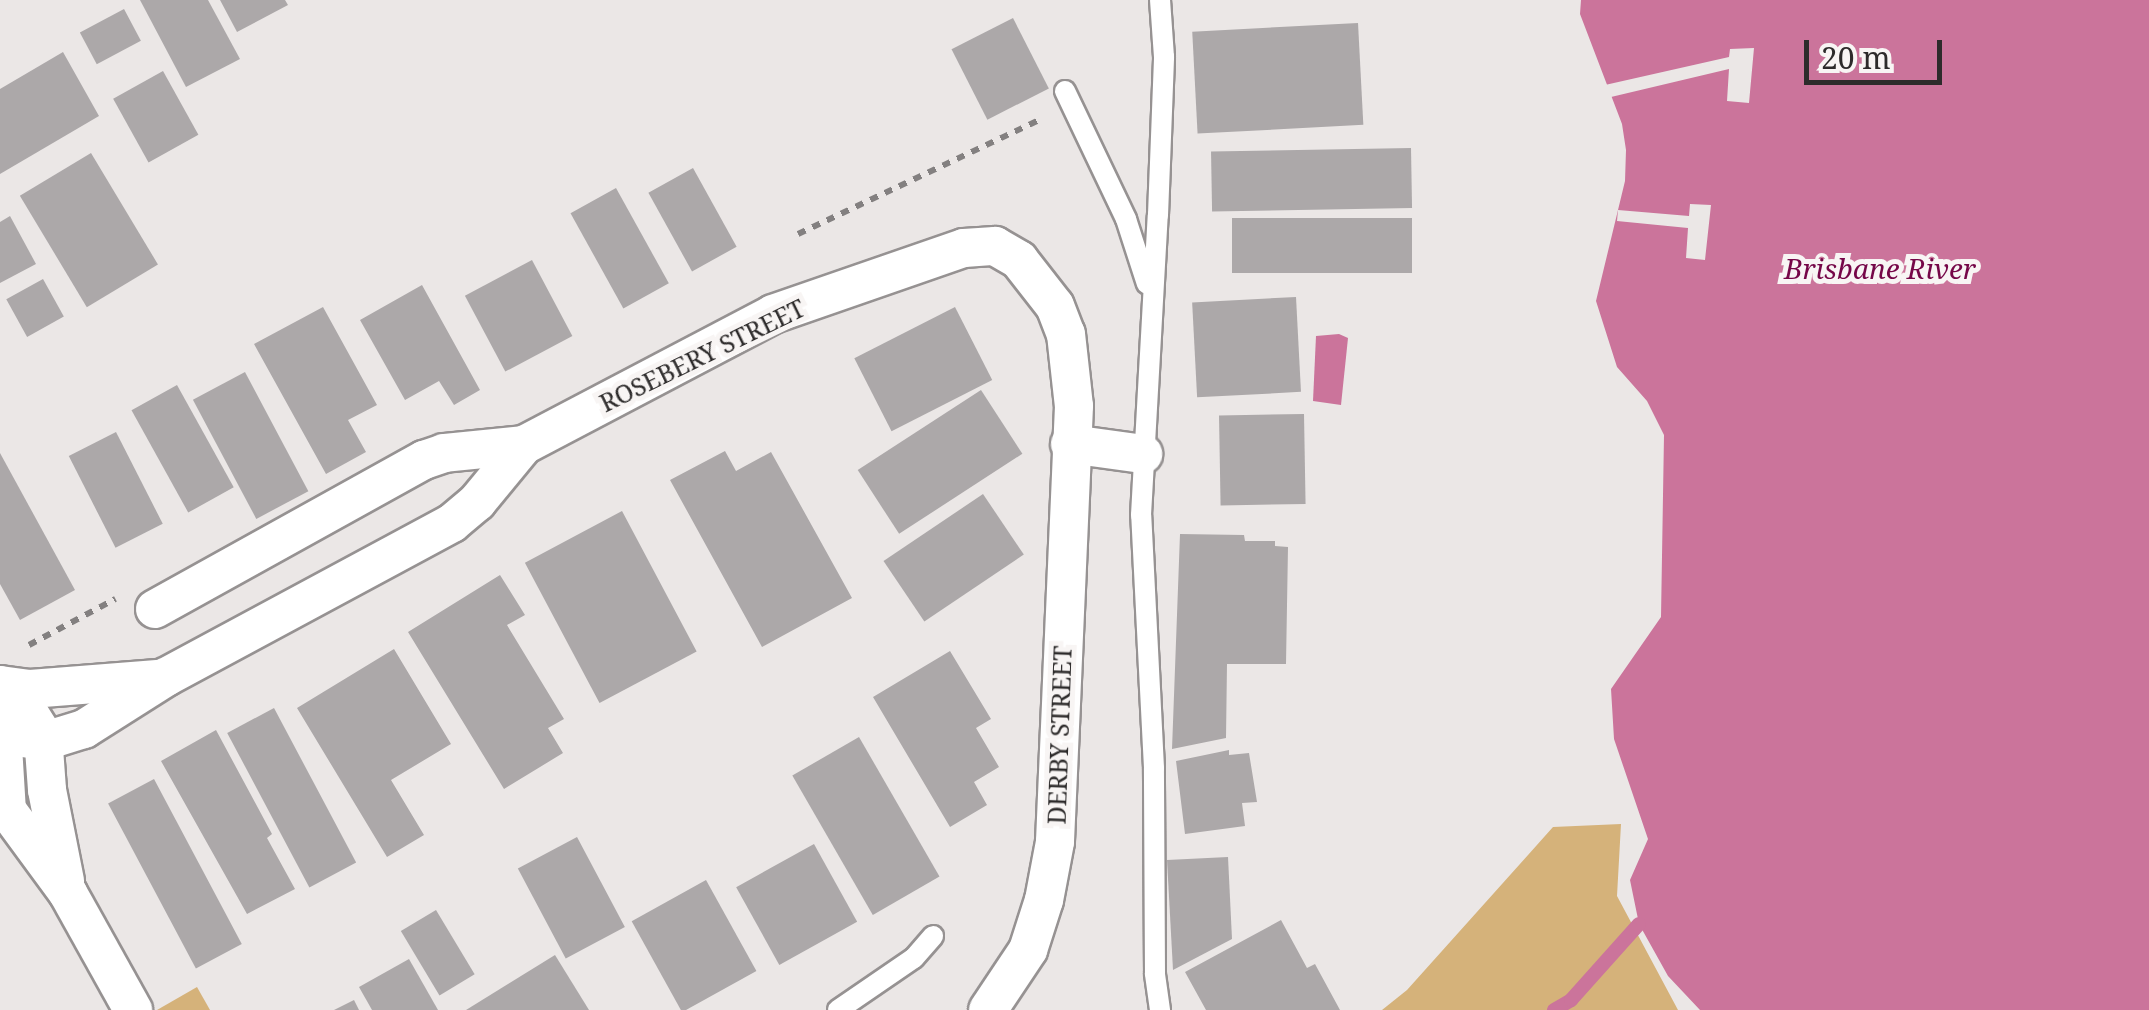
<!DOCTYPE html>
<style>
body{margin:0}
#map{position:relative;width:2149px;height:1010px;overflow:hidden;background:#ebe7e6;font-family:"Noto Serif",serif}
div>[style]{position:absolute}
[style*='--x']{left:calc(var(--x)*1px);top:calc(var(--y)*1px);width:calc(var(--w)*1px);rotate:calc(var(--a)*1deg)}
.green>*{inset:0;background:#d5b27a}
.water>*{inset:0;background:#cb749b}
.pier>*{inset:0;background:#ebe7e6}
.stream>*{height:14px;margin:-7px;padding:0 7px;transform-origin:7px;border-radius:7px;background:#cb749b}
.building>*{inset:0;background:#aca8a9;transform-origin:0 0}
.path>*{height:6px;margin-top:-3px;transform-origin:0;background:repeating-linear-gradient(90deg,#838080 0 8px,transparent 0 16px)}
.roads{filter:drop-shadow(2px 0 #969292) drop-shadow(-2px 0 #969292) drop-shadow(0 2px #969292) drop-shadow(0 -2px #969292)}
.service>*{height:20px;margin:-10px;padding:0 10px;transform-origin:10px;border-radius:10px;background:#fff}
.minor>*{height:38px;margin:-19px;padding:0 19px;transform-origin:19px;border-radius:19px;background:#fff}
span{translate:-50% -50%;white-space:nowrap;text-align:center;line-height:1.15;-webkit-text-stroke:10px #f8f5f4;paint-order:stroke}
.street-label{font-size:25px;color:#2d2b2b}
.water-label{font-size:28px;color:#750748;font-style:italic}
.scale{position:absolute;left:1804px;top:40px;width:138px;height:45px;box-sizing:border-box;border:5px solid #2d2b2b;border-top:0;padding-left:12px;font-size:30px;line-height:35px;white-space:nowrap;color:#2d2b2b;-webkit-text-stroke:8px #f8f5f4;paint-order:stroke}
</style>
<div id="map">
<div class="green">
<div style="clip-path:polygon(1621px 824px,1617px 896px,1678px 1010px,1382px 1010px,1407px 990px,1553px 827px)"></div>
<div style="clip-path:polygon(197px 987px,210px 1010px,157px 1010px)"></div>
</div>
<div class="water">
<div style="clip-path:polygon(1581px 0,2149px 0,2149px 1010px,1700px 1010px,1668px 976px,1639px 924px,1630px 880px,1648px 839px,1614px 739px,1611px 689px,1661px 617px,1664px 435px,1647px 401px,1617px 367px,1596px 301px,1625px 181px,1626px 150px,1622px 124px,1580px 14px)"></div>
<div style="clip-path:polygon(1339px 334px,1348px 338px,1341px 405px,1313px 401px,1316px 336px)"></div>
</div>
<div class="pier">
<div style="clip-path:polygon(1754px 48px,1749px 103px,1727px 101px,1729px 69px,1611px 97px,1605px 85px,1729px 57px,1730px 49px)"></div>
<div style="clip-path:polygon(1690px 204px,1711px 205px,1705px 260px,1686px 258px,1688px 228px,1617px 221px,1618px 210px,1689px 216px)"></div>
</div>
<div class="stream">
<div style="--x:1554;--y:1010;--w:20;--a:-30"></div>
<div style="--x:1571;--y:1000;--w:102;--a:-48.2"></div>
</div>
<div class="building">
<div style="clip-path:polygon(140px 0,208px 0,240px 59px,186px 87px)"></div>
<div style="clip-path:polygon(220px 0,285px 0,288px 5px,237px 32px)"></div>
<div style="left:124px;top:9px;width:36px;height:50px;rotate:62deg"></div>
<div style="left:1013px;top:18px;width:79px;height:69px;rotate:63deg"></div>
<div style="left:1358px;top:23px;width:102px;height:166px;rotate:87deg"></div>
<div style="clip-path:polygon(63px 52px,99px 116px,0 174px,0 89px)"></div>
<div style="left:163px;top:71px;width:73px;height:57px;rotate:61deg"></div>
<div style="left:1411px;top:148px;width:60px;height:200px;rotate:89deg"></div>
<div style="left:91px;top:153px;width:130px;height:83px;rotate:59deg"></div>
<div style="left:693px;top:168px;width:90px;height:51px;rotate:61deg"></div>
<div style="left:616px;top:188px;width:109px;height:52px;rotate:61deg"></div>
<div style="clip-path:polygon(10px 216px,36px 264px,0 283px,0 222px)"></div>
<div style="left:1412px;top:218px;width:55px;height:180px;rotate:90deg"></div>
<div style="left:532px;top:260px;width:86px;height:76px;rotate:62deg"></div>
<div style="left:43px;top:279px;width:43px;height:42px;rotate:61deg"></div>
<div style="clip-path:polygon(422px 285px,480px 390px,454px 405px,439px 381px,405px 400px,360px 320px)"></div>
<div style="left:1296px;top:297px;width:95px;height:104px;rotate:87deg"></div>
<div style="clip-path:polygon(323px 307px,377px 405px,348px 420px,366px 452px,326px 474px,254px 344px)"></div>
<div style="left:955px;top:307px;width:82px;height:113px;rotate:63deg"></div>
<div style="left:245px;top:372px;width:135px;height:59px;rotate:62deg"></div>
<div style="left:177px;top:385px;width:117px;height:52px;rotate:61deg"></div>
<div style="left:981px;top:390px;width:76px;height:147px;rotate:57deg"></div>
<div style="left:1304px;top:414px;width:90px;height:85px;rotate:89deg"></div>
<div style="left:116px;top:432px;width:103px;height:53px;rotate:63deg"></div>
<div style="clip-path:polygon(725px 451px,736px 471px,771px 452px,852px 598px,762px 647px,670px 480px)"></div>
<div style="clip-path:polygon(0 453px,75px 590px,20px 620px,0 584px)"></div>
<div style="left:983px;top:494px;width:73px;height:120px;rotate:56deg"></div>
<div style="left:622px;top:511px;width:159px;height:110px;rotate:62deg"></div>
<div style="clip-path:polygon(1180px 534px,1244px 535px,1245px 541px,1275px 541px,1275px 546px,1288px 547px,1286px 664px,1227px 664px,1226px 738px,1172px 749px)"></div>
<div style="clip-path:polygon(500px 575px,525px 615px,507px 625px,564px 719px,548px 728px,563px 753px,504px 789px,408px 632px)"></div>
<div style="clip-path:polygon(394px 649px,451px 744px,391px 780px,424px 835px,387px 857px,297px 708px)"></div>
<div style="clip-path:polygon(950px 651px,991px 719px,976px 728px,999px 767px,974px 782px,987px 805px,950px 827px,873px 697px)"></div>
<div style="left:274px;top:708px;width:175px;height:53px;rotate:62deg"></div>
<div style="clip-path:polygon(216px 730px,272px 834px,267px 838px,295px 889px,247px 914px,161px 761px)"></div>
<div style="left:859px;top:737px;width:161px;height:77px;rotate:60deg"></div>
<div style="clip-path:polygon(1229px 750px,1229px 755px,1249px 753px,1257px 802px,1242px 803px,1245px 826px,1185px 834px,1176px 761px)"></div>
<div style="left:154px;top:779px;width:187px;height:52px;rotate:62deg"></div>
<div style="left:577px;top:837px;width:102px;height:67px;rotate:62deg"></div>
<div style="left:814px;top:844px;width:89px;height:89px;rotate:61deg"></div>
<div style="clip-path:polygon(1228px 857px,1232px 939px,1173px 970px,1167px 860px)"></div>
<div style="left:706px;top:880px;width:104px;height:85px;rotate:61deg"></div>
<div style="left:436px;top:910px;width:75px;height:41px;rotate:59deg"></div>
<div style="clip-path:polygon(1281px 920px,1307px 968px,1315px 964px,1340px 1010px,1206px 1010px,1185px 972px)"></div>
<div style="clip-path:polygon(555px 955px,589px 1010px,466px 1010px)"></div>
<div style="clip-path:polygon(409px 959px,438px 1010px,372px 1010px,359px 987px)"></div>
<div style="clip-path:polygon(354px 1000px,359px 1010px,334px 1010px)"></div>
</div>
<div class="path">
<div style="--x:798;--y:234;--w:269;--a:-25.3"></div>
<div style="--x:29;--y:645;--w:98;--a:-28.1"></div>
</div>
<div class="roads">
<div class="service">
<div style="--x:1065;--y:91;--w:142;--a:64.5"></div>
<div style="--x:1126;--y:219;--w:68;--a:72.1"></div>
<div style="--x:838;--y:1010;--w:92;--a:-34.4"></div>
<div style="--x:914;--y:958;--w:29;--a:-49"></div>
<div style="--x:1160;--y:1010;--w:37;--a:-98"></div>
<div style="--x:1155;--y:973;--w:205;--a:-90.3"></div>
<div style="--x:1154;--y:768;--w:253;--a:-92.9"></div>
<div style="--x:1141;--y:515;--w:300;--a:-86.8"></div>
<div style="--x:1158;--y:215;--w:158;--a:-87.8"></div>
<div style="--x:1164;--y:57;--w:57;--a:-94"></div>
</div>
<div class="minor">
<div style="--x:1070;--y:444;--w:74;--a:7.8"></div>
<div style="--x:155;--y:609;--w:308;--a:-29"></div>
<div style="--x:424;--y:460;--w:21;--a:-19"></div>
<div style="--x:444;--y:453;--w:80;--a:-5.7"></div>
<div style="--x:0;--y:685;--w:35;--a:41"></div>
<div style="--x:26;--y:708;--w:32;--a:58"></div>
<div style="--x:43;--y:735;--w:55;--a:85.8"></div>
<div style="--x:47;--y:790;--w:93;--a:78.8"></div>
<div style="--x:0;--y:685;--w:30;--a:8"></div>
<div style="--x:30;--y:689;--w:128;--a:-4.5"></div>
<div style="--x:0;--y:697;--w:113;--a:86.5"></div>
<div style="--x:7;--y:810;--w:103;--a:53.7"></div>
<div style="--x:68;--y:893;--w:134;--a:60.9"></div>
<div style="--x:0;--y:735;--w:45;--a:7.6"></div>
<div style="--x:45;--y:741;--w:41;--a:-17.1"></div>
<div style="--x:84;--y:729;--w:97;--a:-32.4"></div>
<div style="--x:166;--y:677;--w:325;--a:-28.3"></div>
<div style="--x:452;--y:523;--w:33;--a:-40"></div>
<div style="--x:477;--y:502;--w:74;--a:-50.5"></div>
<div style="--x:524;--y:445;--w:281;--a:-27.7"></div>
<div style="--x:773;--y:314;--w:202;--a:-19.1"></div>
<div style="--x:964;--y:248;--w:31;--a:-4"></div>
<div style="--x:995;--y:246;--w:28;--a:30"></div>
<div style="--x:1019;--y:260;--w:58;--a:52"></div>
<div style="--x:1055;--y:306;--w:30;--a:69"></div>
<div style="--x:1066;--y:334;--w:72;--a:83.7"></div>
<div style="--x:1074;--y:406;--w:436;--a:92.5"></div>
<div style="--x:1055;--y:842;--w:59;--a:100.7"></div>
<div style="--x:1044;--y:900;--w:52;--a:107.7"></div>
<div style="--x:1028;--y:950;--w:72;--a:123.7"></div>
</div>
</div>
<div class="street-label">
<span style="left:702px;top:355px;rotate:-26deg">ROSEBERY STREET</span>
<span style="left:1059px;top:735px;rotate:-88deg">DERBY STREET</span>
</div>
<div class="water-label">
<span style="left:1880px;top:268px">Brisbane River</span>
</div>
<div class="scale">20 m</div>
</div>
